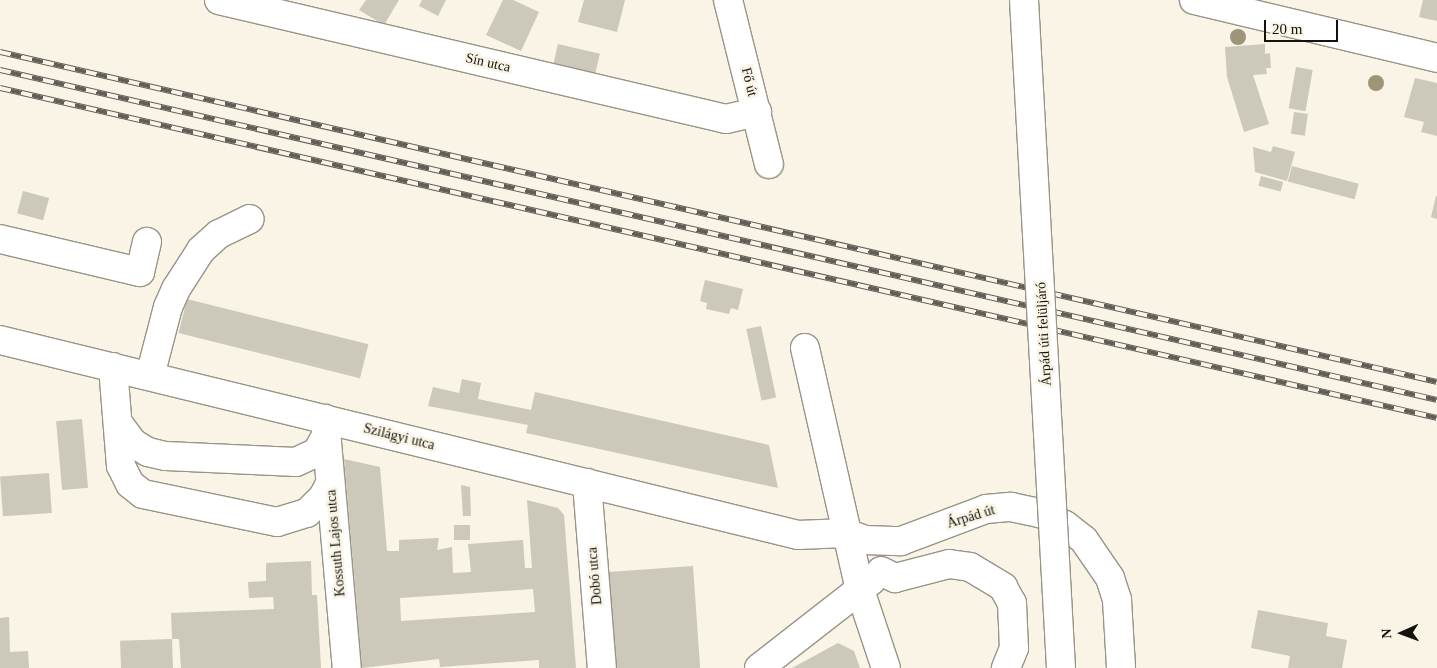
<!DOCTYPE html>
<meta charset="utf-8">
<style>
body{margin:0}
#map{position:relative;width:1437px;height:668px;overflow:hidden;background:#f9f4e5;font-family:Georgia,serif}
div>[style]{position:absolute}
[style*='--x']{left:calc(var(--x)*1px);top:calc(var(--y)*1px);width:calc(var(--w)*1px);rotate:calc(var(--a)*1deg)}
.building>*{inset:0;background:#ccc8ba;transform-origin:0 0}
.roads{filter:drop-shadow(1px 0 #989486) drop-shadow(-1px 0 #989486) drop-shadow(0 1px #989486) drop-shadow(0 -1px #989486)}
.minor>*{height:28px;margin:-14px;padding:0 14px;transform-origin:14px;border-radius:14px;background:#fff}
.rail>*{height:5.5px;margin-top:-2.75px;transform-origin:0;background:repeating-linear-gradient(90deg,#f9f4e5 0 11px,#605e56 0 22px);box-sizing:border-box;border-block:1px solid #605e56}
.bridges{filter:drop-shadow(1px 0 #989486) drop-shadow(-1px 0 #989486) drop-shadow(0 1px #989486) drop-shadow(0 -1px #989486)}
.major-bridge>*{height:28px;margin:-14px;padding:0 14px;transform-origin:14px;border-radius:14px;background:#fff}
.trees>*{width:16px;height:16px;margin:-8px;border-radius:50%;background:#9e9578}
span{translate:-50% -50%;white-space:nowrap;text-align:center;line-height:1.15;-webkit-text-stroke:5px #f9f4e5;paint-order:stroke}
.street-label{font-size:14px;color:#13120d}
.north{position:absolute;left:1377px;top:608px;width:50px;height:50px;-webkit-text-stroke:4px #f9f4e5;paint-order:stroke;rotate:268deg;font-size:14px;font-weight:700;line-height:20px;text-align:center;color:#13120d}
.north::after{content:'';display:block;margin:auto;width:18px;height:22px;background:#13120d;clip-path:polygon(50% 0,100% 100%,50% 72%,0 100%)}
.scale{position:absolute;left:1264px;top:20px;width:74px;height:22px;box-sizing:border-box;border:2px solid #13120d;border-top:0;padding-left:6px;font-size:15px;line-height:18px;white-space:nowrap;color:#13120d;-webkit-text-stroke:4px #f9f4e5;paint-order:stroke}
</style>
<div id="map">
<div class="building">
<div style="clip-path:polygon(366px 0,399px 0,384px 25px,359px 10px)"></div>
<div style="clip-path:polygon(422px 0,446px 0,438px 16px,419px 6px)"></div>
<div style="clip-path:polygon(503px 0,513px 0,539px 12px,521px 51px,486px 35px)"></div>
<div style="clip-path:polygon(584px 0,625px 0,617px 32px,578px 22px)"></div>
<div style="clip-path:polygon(1423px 0,1437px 0,1437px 21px,1419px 17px)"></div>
<div style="left:558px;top:44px;width:43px;height:22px;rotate:13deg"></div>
<div style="clip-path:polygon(1265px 44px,1265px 54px,1270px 53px,1271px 68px,1266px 68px,1267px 74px,1253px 75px,1269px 124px,1244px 132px,1227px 77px,1225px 47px)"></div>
<div style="left:1296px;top:67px;width:17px;height:42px;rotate:10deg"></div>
<div style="clip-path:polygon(1415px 78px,1437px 83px,1437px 136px,1421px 132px,1424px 122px,1404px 117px)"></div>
<div style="left:1294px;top:112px;width:14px;height:22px;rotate:8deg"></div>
<div style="clip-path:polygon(1273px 146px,1295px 152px,1287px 181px,1255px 172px,1253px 147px,1271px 152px)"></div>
<div style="left:1292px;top:166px;width:69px;height:16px;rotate:15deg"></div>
<div style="left:1261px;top:176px;width:23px;height:10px;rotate:15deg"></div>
<div style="left:23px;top:191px;width:27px;height:23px;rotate:15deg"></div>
<div style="clip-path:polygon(1436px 196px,1437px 196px,1437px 219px,1431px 217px)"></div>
<div style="clip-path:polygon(705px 280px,743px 289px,738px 310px,731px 308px,729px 314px,706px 309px,707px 303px,700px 301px)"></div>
<div style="left:187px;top:299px;width:187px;height:35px;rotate:14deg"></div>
<div style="left:761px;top:326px;width:73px;height:15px;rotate:78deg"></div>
<div style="clip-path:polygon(462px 379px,481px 383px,478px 399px,531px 410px,535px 392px,769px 445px,778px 488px,526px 433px,528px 425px,428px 406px,433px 387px,459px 393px)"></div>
<div style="left:82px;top:419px;width:69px;height:26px;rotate:85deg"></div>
<div style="clip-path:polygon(evenodd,344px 459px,380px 467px,387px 551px,399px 551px,399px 540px,439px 538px,437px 550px,452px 547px,453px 573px,471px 572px,468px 544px,523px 540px,525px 568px,532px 568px,527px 500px,558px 508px,564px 515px,576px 668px,539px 668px,539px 660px,440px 667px,439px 659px,362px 668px,344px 459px,533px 589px,535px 612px,401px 621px,400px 598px,533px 589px)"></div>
<div style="left:49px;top:473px;width:40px;height:49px;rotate:86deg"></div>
<div style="clip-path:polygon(461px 485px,470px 487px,471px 516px,463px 516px)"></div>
<div style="left:454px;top:525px;width:16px;height:15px"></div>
<div style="clip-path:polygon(311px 561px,312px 595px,317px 595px,321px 668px,181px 668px,179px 639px,172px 639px,171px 613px,274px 609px,273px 597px,249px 598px,248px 582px,266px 581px,266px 563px)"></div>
<div style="left:693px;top:566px;width:102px;height:85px;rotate:86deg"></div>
<div style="clip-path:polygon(1258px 610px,1328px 623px,1326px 636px,1347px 640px,1342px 668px,1288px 668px,1290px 656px,1251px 648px)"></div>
<div style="clip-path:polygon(9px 617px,10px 652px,28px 651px,29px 668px,0 668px,0 618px)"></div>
<div style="left:172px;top:639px;width:29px;height:52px;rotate:88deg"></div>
<div style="clip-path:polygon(838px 643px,854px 651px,860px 668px,792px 668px)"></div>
</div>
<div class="roads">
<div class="minor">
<div style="--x:219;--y:0;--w:521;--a:13.21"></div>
<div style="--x:726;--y:119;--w:32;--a:-13"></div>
<div style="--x:728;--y:0;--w:169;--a:76"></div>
<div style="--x:1194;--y:0;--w:250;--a:13.4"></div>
<div style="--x:0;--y:239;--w:144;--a:13.3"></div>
<div style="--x:140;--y:272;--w:31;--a:-77"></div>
<div style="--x:0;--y:340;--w:821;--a:13.73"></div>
<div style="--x:798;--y:535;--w:48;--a:-2.4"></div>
<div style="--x:846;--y:533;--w:20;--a:20"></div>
<div style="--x:865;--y:540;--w:36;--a:2"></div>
<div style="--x:901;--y:541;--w:91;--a:-20.6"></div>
<div style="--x:986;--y:509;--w:25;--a:-5"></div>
<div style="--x:1011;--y:507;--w:30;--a:12"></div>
<div style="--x:1040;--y:513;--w:28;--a:26"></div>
<div style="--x:1065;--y:525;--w:24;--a:38"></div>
<div style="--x:1084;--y:540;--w:46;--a:55.6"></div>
<div style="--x:1110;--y:578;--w:23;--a:72"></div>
<div style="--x:1117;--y:600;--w:68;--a:86.6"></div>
<div style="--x:805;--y:348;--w:248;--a:77.2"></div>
<div style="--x:860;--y:590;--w:82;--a:71.6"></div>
<div style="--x:113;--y:367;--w:99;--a:85.4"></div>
<div style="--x:121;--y:466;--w:20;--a:63"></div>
<div style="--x:130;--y:484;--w:16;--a:38"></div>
<div style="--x:143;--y:494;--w:137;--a:11.8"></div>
<div style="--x:277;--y:522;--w:31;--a:-17"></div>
<div style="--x:307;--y:513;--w:23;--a:-45"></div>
<div style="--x:323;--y:497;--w:16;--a:-63"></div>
<div style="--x:150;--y:376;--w:71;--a:-75.4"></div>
<div style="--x:168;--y:307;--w:20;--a:-66"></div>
<div style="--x:176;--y:289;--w:46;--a:-57.3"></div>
<div style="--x:201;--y:250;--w:24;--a:-42"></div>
<div style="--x:219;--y:234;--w:34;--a:-26"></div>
<div style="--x:325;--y:419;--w:250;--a:85"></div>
<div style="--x:118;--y:423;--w:25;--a:53"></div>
<div style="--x:133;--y:443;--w:17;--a:31"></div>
<div style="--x:148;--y:452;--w:18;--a:13"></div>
<div style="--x:166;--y:456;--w:130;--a:2.6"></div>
<div style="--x:296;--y:462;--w:23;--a:-25"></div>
<div style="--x:317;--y:452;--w:18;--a:-61"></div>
<div style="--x:587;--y:483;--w:186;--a:85.4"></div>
<div style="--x:881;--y:571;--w:16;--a:27"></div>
<div style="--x:895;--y:578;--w:56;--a:-14.5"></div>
<div style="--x:949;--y:564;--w:21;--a:8"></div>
<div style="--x:970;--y:567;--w:39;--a:31"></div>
<div style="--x:1003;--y:587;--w:18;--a:61"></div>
<div style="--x:1012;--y:603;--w:45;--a:87.5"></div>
<div style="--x:1014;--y:648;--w:22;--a:112"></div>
<div style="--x:759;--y:668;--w:143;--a:-37.9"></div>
</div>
</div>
<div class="rail">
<div style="--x:0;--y:52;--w:1474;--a:12.93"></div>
<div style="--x:0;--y:70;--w:1474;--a:12.93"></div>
<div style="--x:0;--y:88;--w:1474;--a:12.93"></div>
</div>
<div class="bridges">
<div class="major-bridge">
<div style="--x:1024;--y:0;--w:669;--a:86.83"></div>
</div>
</div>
<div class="trees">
<div style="left:1238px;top:37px"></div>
<div style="left:1376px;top:83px"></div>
</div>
<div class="street-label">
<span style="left:488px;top:63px;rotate:13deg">Sín utca</span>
<span style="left:749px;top:82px;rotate:76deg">Fő út</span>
<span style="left:1044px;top:334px;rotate:-93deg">Árpád úti felüljáró</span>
<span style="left:399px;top:437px;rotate:14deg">Szilágyi utca</span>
<span style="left:971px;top:517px;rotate:-17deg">Árpád út</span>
<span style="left:336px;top:543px;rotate:-95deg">Kossuth Lajos utca</span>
<span style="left:595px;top:576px;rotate:-95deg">Dobó utca</span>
</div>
<div class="north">N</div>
<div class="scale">20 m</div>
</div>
